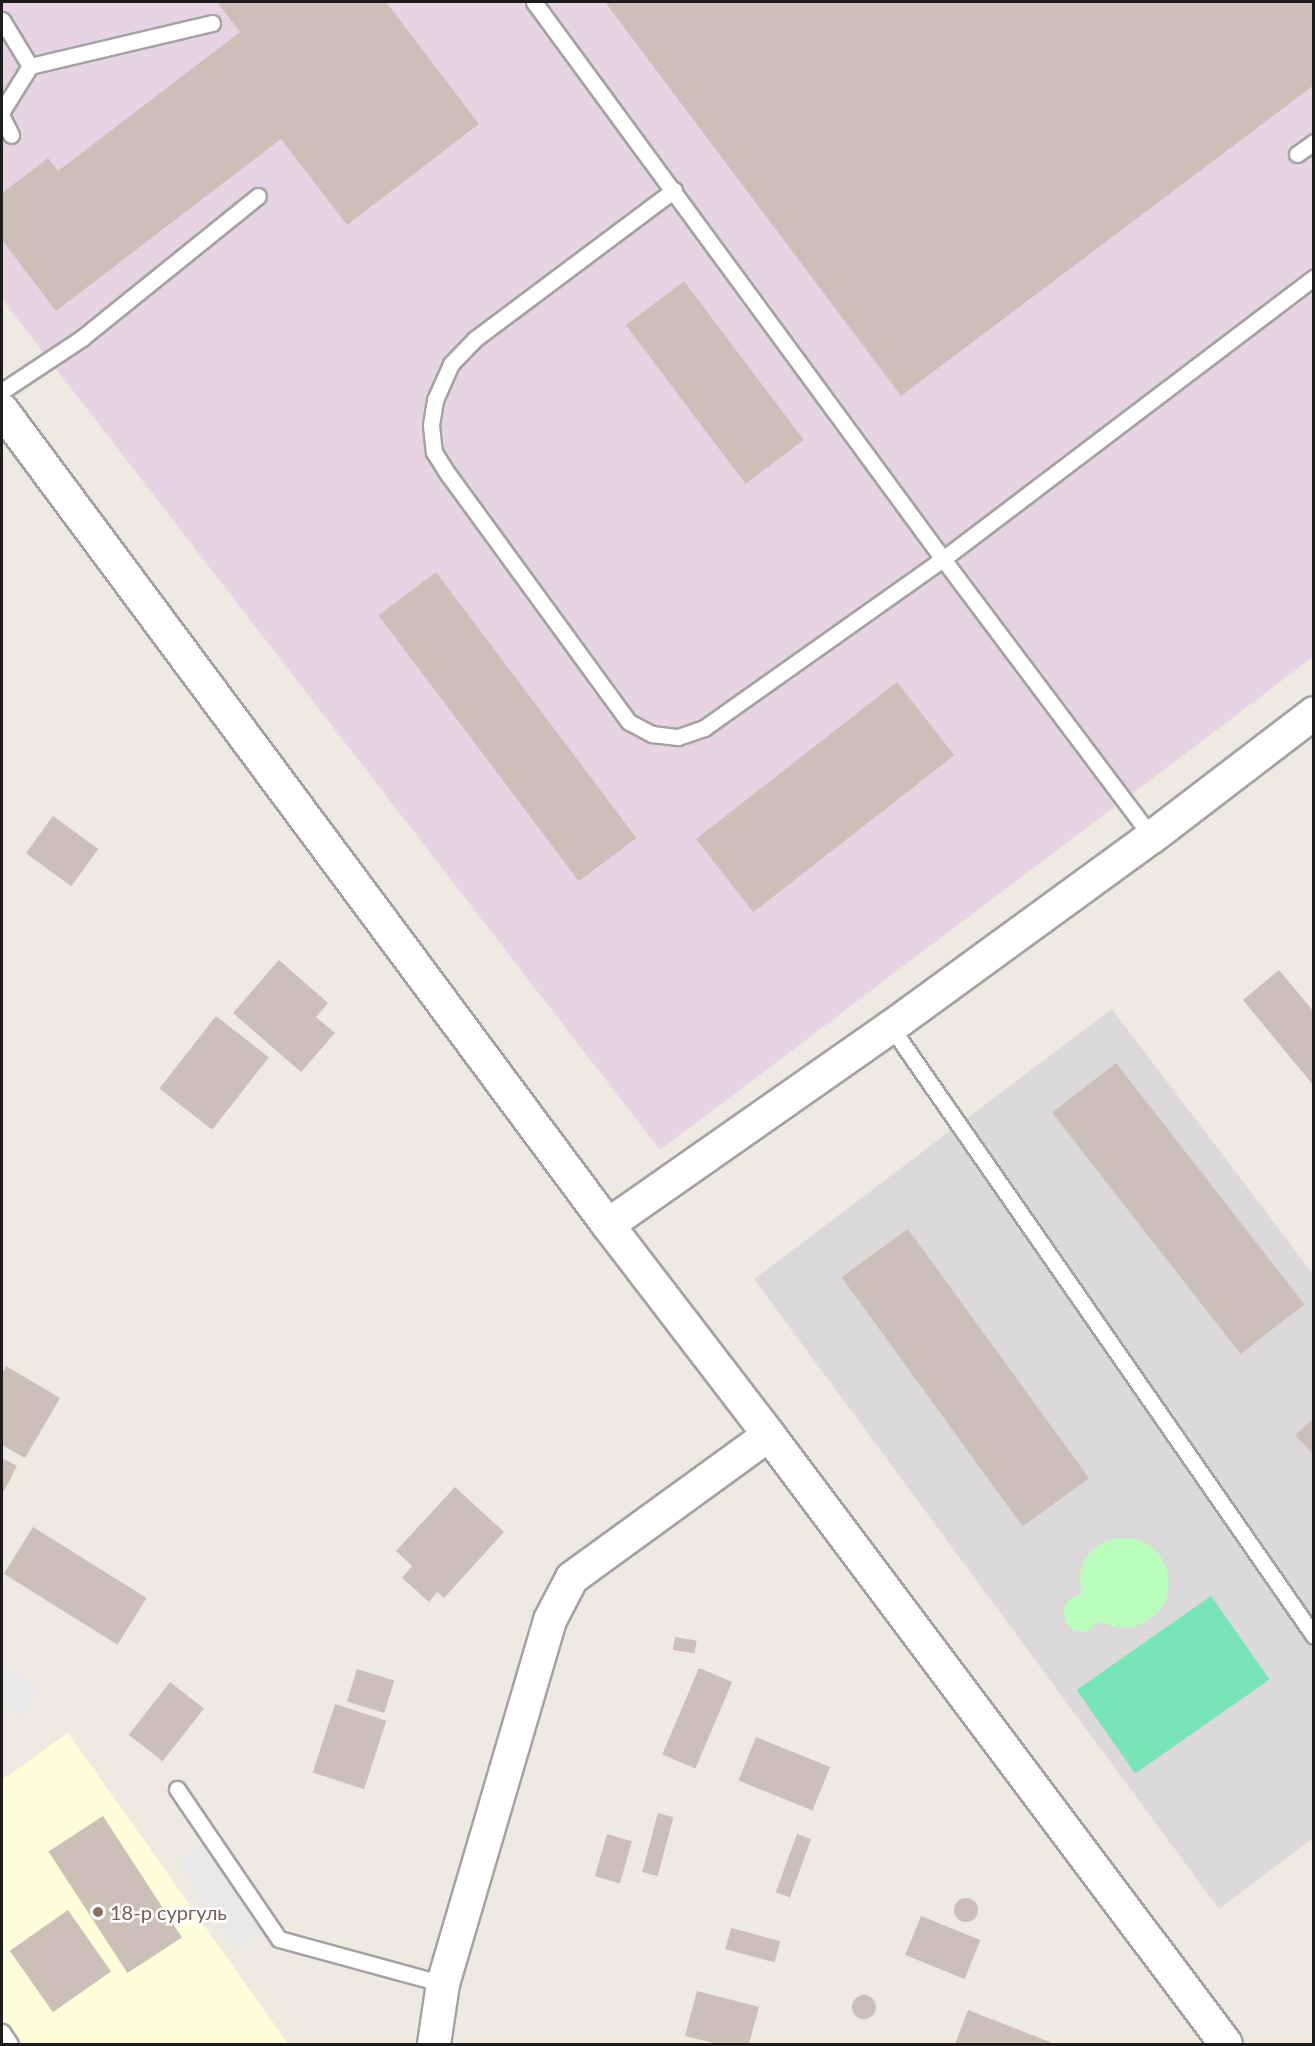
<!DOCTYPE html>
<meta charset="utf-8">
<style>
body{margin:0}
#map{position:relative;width:1315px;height:2046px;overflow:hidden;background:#efeae1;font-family:Lato,sans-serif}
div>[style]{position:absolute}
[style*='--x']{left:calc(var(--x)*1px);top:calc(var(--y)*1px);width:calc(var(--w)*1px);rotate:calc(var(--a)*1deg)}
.residential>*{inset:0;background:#dbd9d9}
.industrial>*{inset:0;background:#e8d3e5}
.education>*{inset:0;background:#fffeda}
.park>*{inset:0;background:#bafdbd}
.pitch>*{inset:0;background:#78e5b7;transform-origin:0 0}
.parking>*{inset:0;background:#e8e8e8;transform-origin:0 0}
.building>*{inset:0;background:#cbbfb7;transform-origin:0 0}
.round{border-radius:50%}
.roads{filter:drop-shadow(2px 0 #a3a3a3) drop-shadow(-2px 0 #a3a3a3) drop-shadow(0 2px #a3a3a3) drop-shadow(0 -2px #a3a3a3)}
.service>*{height:15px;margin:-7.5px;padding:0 7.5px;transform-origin:7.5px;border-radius:7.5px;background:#fff}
.minor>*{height:32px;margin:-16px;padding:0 16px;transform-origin:16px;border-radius:16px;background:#fff}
.dots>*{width:16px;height:16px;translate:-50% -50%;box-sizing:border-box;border:3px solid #fff;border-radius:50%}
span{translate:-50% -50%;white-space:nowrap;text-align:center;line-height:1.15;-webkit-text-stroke:5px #fff;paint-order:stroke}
.education-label{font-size:20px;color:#785e54}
.left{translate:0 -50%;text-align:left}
.frame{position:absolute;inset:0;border:3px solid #1c1c1c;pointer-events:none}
</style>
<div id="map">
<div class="residential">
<div style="clip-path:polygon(1112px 1009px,1313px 1274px,1313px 1838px,1219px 1909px,754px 1279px)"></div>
</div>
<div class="industrial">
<div style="clip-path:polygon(2px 2px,1313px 2px,1313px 657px,660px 1150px,2px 299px)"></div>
</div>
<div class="education">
<div style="clip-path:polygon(68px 1733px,288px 2044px,2px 2044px,2px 1780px)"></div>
</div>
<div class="park">
<div style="clip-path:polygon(1120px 1538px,1135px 1539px,1149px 1545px,1160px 1555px,1167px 1569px,1169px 1585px,1166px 1600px,1157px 1613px,1145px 1623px,1130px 1628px,1114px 1627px,1099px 1621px,1086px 1632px,1074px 1630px,1065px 1622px,1063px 1610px,1069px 1599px,1081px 1594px,1080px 1573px,1085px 1559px,1094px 1548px,1107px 1541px)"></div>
</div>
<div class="pitch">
<div style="left:1211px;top:1596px;width:102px;height:164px;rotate:55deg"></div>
</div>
<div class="parking">
<div style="clip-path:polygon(2px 1664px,41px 1689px,22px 1717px,2px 1704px)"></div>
<div style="left:202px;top:1845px;width:105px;height:31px;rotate:56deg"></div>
</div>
<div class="building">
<div style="clip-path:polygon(217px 2px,386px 2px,479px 124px,347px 225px,281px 139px,56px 311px,2px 240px,2px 193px,48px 158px,58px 171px,240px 32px)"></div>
<div style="clip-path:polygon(605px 2px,1314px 2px,1314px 85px,901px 396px)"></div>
<div style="left:684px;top:281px;width:199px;height:73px;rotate:53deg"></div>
<div style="left:436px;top:572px;width:333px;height:72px;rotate:53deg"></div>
<div style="left:897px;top:682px;width:93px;height:255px;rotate:52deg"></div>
<div style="left:53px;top:816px;width:56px;height:46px;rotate:36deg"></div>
<div style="clip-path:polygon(279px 960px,328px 1003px,316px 1017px,335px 1033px,301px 1072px,233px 1013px)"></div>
<div style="clip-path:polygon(1279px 970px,1314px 1012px,1314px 1086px,1243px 1000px)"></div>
<div style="left:216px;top:1016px;width:67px;height:92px;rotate:38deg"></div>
<div style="left:1116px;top:1063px;width:306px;height:81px;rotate:52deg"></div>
<div style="left:908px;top:1229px;width:308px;height:82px;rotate:54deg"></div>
<div style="clip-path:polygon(6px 1366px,60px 1398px,25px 1458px,2px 1445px,2px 1374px)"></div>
<div style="clip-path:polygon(1314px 1418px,1314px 1455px,1295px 1435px)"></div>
<div style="clip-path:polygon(2px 1458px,17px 1466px,2px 1495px)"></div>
<div style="clip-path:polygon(455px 1487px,504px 1532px,444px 1598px,437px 1592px,429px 1602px,402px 1578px,412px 1566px,396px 1551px)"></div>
<div style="left:33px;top:1527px;width:134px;height:55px;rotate:32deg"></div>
<div style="left:675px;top:1637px;width:22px;height:13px;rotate:10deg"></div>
<div style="left:699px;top:1668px;width:36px;height:94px;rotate:23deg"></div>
<div style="left:357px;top:1669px;width:39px;height:34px;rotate:17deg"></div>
<div style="left:170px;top:1682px;width:43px;height:67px;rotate:38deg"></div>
<div style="left:335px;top:1704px;width:54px;height:72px;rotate:18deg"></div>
<div style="left:756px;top:1737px;width:80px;height:47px;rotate:22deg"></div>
<div style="left:658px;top:1813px;width:16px;height:61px;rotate:15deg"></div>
<div style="left:103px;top:1816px;width:145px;height:65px;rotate:57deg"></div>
<div style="left:607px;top:1834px;width:26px;height:44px;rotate:16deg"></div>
<div style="left:797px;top:1834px;width:15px;height:62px;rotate:20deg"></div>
<div class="round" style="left:954px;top:1898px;width:24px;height:24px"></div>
<div style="left:68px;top:1910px;width:75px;height:71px;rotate:55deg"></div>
<div style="left:921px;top:1916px;width:64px;height:42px;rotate:22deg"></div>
<div style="left:731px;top:1928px;width:51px;height:22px;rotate:15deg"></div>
<div style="clip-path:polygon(697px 1991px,759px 2007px,749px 2044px,718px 2044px,685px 2036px)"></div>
<div class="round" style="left:852px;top:1995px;width:24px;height:24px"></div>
<div style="clip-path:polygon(968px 2010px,1055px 2044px,955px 2044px)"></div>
</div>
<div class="roads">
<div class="service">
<div style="--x:534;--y:2;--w:691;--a:53.71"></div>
<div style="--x:943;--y:559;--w:348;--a:53.1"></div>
<div style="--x:2;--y:20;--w:54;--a:58.7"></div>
<div style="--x:30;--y:66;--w:187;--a:-13.3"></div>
<div style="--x:2;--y:111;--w:53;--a:-58.1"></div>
<div style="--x:2;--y:117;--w:20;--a:63"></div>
<div style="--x:1297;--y:154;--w:21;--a:-35"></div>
<div style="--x:674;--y:190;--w:249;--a:143.2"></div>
<div style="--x:475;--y:339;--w:35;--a:134"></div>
<div style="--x:451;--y:364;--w:39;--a:114"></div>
<div style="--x:435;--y:400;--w:25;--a:99"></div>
<div style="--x:431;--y:425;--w:27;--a:84"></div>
<div style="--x:434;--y:452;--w:26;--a:58"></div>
<div style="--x:448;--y:474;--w:307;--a:53.9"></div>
<div style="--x:629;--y:722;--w:26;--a:28"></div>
<div style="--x:652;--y:734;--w:26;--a:7"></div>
<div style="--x:678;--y:737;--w:28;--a:-19"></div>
<div style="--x:704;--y:728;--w:293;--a:-35.3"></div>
<div style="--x:943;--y:559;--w:466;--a:-37.2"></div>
<div style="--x:2;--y:391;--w:96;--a:-33.5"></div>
<div style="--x:82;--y:338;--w:226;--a:-38.9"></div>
<div style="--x:891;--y:1027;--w:741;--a:55.22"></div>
<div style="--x:177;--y:1789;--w:181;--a:55.8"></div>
<div style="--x:279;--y:1939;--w:170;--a:15.3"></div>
<div style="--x:2;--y:2032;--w:14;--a:56"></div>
</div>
<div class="minor">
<div style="--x:2;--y:410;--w:1016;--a:53.37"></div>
<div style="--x:608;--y:1225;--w:265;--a:52.5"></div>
<div style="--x:769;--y:1435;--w:761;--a:53.12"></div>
<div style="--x:608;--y:1225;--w:345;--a:-35"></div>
<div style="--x:891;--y:1027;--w:323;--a:-36.1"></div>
<div style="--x:1152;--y:837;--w:204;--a:-37.4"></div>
<div style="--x:434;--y:2044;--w:61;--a:-81.5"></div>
<div style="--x:443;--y:1984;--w:379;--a:-73.6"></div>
<div style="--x:550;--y:1620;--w:47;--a:-62.4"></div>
<div style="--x:572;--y:1578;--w:243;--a:-36"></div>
</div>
</div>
<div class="dots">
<div style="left:98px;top:1912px;background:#8d6e63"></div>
</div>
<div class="education-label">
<span class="left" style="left:110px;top:1912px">18-р сургуль</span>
</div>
<div class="frame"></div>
</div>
